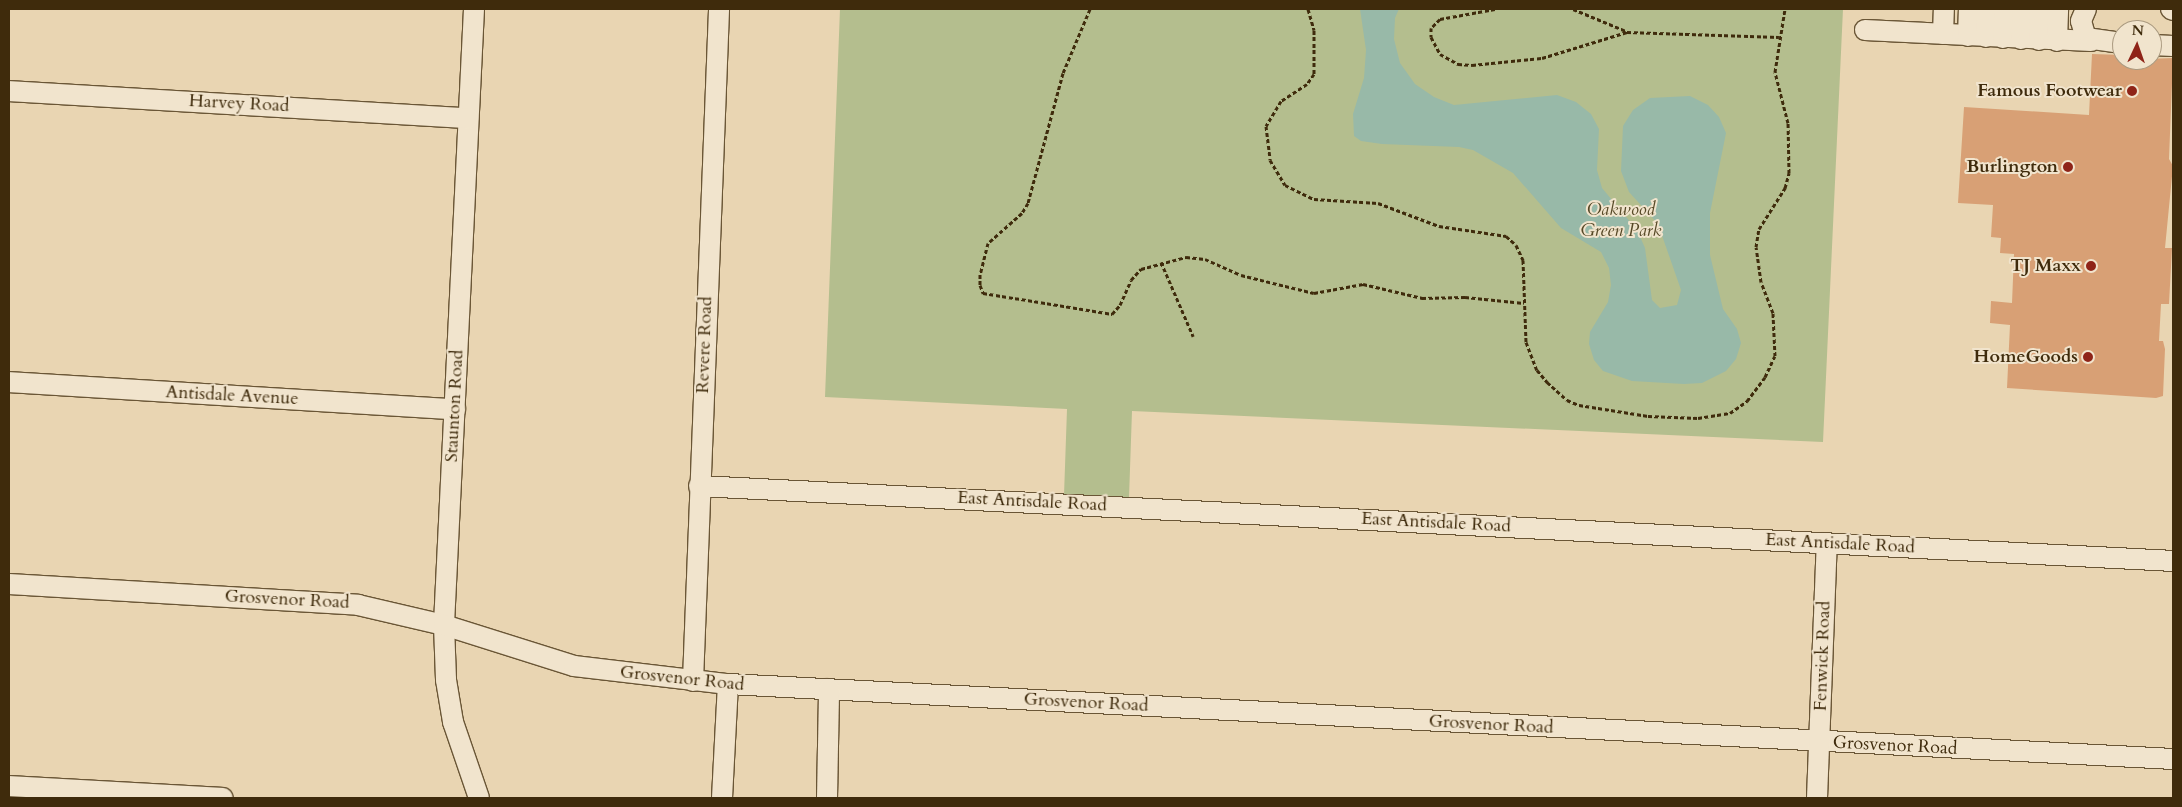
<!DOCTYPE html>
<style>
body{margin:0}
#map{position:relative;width:2182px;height:807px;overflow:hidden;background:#e9d5b2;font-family:Cardo,serif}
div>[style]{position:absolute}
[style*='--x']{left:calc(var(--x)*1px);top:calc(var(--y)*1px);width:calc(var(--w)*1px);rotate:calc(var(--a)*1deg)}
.green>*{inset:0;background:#b4be8e}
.water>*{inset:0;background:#98b9a8}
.building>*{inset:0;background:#d8a075}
.path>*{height:3px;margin-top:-1.5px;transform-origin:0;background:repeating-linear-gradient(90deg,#3f2b0c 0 4px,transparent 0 6.5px)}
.roads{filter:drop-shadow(1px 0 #6a5636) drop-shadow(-1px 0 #6a5636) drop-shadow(0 1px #6a5636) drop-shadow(0 -1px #6a5636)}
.minor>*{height:20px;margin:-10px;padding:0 10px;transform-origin:10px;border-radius:10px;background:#f1e4cd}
.dots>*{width:14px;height:14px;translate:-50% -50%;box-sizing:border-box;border:2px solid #f1e4cd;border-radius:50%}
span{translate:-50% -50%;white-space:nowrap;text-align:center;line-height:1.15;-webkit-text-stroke:4px #f1e4cd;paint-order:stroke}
.poi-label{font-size:18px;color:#3f2b0c;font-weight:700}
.right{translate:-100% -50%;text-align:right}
.street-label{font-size:18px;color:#3f2b0c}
.park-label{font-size:18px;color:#564826;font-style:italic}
.frame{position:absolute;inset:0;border:10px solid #3f2b0c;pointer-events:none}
.north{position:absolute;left:2112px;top:20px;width:50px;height:50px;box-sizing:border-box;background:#f1e4cd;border:1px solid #aa9a80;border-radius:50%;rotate:3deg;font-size:14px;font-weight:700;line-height:20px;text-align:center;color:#3f2b0c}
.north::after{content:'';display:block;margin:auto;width:18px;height:22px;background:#8f2418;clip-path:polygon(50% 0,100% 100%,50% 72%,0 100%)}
</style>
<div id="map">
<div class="green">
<div style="clip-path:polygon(840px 9px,1843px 9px,1823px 442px,1132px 411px,1129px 498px,1064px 495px,1067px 409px,825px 397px)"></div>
</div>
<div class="water">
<div style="clip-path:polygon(1360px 9px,1399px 9px,1395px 18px,1394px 39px,1400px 63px,1415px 84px,1434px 97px,1454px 105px,1557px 95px,1576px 102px,1591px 114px,1599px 129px,1597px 170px,1602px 188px,1637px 230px,1645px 248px,1652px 300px,1660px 308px,1677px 305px,1681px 290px,1658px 224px,1629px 192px,1621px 171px,1623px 126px,1633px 110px,1650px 98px,1690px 96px,1708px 105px,1719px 117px,1726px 133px,1710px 213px,1710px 255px,1723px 309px,1737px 329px,1741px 343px,1736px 359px,1726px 371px,1702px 383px,1684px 384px,1632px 381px,1603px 371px,1594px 360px,1589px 344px,1590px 332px,1608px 302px,1611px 285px,1609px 268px,1601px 252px,1561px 228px,1513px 173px,1473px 150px,1459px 147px,1382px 144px,1361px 141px,1354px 136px,1353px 114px,1364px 78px,1366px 50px)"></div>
</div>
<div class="building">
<div style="clip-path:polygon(2092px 54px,2122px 55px,2122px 60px,2173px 58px,2169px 159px,2173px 166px,2165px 248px,2172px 248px,2169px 304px,2161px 304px,2159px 341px,2163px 341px,2165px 349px,2163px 396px,2156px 398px,2007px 388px,2010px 325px,1990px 323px,1991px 301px,2012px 303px,2014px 254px,2000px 253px,2001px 238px,1991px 237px,1993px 205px,1958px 203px,1964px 107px,2089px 115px)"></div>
</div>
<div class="path">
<div style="--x:1090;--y:9;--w:69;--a:112.9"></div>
<div style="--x:1063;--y:73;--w:135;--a:105.1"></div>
<div style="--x:1028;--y:203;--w:12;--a:121"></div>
<div style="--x:1022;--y:213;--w:45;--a:138.6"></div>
<div style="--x:988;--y:243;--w:32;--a:104"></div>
<div style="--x:980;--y:274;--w:11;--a:90"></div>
<div style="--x:980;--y:285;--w:9;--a:69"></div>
<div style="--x:983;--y:293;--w:131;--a:9.2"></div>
<div style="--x:1112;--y:314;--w:12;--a:-48"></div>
<div style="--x:1120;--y:305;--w:27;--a:-66"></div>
<div style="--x:1131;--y:280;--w:15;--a:-48"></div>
<div style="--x:1141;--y:269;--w:47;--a:-14.9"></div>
<div style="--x:1186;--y:257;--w:19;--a:6"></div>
<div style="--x:1205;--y:259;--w:39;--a:24"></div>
<div style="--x:1241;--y:275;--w:75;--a:13.9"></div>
<div style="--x:1314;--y:293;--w:50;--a:-10.4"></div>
<div style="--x:1363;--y:284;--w:61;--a:13.3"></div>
<div style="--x:1422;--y:298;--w:43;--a:-1.3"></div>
<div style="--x:1465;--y:297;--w:59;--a:5.8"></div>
<div style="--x:1308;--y:9;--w:22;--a:74"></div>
<div style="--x:1314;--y:30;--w:44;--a:90"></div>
<div style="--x:1314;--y:74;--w:12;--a:125"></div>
<div style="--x:1307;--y:84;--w:31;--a:147"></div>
<div style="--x:1281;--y:101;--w:29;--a:121"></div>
<div style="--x:1266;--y:126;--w:34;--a:83"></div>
<div style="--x:1270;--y:160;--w:29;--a:59"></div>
<div style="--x:1285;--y:185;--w:32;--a:26"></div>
<div style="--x:1314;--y:199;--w:64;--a:3.6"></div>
<div style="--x:1378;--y:203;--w:65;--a:20.7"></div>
<div style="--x:1439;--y:226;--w:68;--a:8.5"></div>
<div style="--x:1506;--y:236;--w:13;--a:42"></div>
<div style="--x:1516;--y:245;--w:17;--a:65"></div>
<div style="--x:1523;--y:260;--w:82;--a:87.9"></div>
<div style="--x:1526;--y:342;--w:30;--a:69"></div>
<div style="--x:1537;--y:370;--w:16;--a:50"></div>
<div style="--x:1547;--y:382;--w:27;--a:42"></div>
<div style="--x:1567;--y:400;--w:13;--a:23"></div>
<div style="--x:1579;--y:405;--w:70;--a:9.1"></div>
<div style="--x:1648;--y:416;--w:50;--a:2.3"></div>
<div style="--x:1698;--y:418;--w:32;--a:-9"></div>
<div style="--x:1730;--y:413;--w:21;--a:-35"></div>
<div style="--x:1747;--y:401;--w:30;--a:-53"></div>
<div style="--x:1765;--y:377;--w:23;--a:-65"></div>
<div style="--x:1775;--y:356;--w:43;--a:-92.7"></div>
<div style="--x:1773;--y:313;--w:33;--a:-111"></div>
<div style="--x:1761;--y:282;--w:35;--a:-98"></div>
<div style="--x:1756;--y:247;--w:18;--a:-81"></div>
<div style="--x:1759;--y:229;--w:49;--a:-57.6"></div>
<div style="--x:1785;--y:188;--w:16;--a:-75"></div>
<div style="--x:1789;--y:173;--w:50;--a:-91.1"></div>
<div style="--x:1788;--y:123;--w:53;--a:-104.3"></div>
<div style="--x:1775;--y:72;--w:64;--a:-81"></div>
<div style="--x:1495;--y:9;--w:56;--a:169.7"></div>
<div style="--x:1440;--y:19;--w:13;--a:135"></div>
<div style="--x:1431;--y:28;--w:9;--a:90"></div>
<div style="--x:1431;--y:37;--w:19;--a:62"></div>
<div style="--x:1440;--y:54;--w:21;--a:29"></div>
<div style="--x:1458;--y:64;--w:14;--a:4"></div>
<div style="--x:1472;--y:65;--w:70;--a:-5.7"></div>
<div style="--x:1542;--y:58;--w:89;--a:-17"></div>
<div style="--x:1627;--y:32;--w:152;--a:1.9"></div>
<div style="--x:1573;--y:9;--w:57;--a:22.5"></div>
<div style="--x:1161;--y:262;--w:81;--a:66.6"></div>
</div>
<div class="roads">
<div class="minor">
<div style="--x:474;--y:9;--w:617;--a:92.79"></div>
<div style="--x:444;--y:625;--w:55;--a:87.9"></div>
<div style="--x:446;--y:680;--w:43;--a:80.5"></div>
<div style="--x:453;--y:722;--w:80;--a:71.1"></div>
<div style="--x:2086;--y:9;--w:13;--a:113"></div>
<div style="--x:2081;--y:21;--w:18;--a:74"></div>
<div style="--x:2086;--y:38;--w:36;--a:8"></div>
<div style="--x:2171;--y:9;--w:2;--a:27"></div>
<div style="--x:1865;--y:30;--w:226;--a:2.8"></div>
<div style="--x:1943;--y:34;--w:25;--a:-88"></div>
<div style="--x:1968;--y:36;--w:27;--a:-88"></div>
<div style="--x:1986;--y:37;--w:28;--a:-88"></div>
<div style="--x:2003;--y:38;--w:29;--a:-86"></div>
<div style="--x:2021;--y:39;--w:30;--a:-86"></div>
<div style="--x:2039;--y:40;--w:31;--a:-88"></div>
<div style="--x:2057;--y:41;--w:32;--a:-88"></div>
<div style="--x:2152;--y:45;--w:21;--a:3"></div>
<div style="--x:9;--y:91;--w:460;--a:3.4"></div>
<div style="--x:9;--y:382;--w:447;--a:3.5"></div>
<div style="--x:699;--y:486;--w:1476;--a:2.91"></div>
<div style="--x:9;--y:584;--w:350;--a:3.4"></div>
<div style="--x:358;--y:605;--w:88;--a:13.1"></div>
<div style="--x:444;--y:625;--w:136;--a:17.5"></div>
<div style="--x:574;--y:666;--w:155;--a:6.7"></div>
<div style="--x:728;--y:684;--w:1447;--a:2.97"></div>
<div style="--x:693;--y:681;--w:673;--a:-87.78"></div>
<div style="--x:9;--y:786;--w:214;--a:3.2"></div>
<div style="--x:722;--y:798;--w:114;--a:-87"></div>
<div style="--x:827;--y:798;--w:109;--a:-88.9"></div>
<div style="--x:1817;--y:798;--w:255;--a:-87.8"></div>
</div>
</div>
<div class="dots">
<div style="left:2132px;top:91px;background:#8f2418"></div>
<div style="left:2068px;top:167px;background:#8f2418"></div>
<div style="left:2091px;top:266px;background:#8f2418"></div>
<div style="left:2088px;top:357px;background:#8f2418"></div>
</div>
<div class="poi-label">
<span class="right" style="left:2122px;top:91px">Famous Footwear</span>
<span class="right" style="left:2058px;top:167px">Burlington</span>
<span class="right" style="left:2081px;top:266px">TJ Maxx</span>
<span class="right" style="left:2078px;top:357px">HomeGoods</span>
</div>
<div class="street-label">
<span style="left:239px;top:104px;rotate:3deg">Harvey Road</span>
<span style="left:705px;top:345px;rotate:-88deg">Revere Road</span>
<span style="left:232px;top:396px;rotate:3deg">Antisdale Avenue</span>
<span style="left:455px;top:406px;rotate:-87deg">Staunton Road</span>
<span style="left:1032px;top:502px;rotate:3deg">East Antisdale Road</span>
<span style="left:1436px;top:523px;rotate:3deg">East Antisdale Road</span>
<span style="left:1840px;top:544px;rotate:3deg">East Antisdale Road</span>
<span style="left:287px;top:600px;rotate:3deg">Grosvenor Road</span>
<span style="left:1823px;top:656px;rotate:-88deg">Fenwick Road</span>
<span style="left:682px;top:679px;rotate:6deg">Grosvenor Road</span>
<span style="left:1086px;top:703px;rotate:3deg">Grosvenor Road</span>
<span style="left:1491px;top:725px;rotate:3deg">Grosvenor Road</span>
<span style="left:1895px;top:746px;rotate:3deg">Grosvenor Road</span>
</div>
<div class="park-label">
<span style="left:1621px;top:221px">Oakwood<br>Green Park</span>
</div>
<div class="frame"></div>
<div class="north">N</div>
</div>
